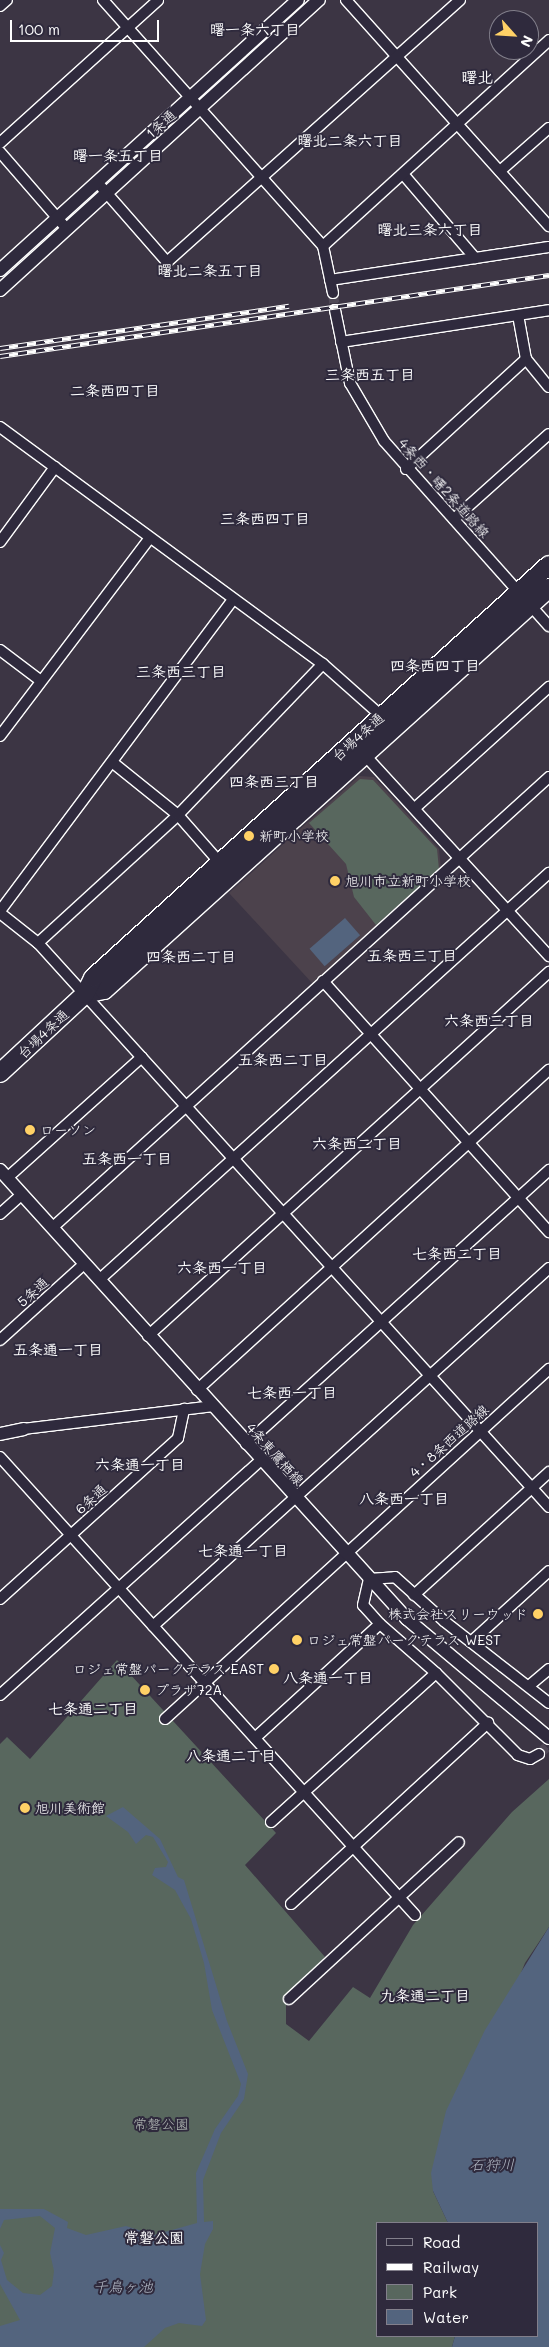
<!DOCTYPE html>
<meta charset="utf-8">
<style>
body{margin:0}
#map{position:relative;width:549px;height:2347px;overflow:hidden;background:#3c3544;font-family:Mali,"Klee One",sans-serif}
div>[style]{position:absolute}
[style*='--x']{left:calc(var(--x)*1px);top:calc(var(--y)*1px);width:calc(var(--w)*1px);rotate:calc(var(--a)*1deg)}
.built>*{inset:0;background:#4c424c}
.green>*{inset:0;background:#58675e}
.water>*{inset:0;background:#53647e;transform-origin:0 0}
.minor-tunnel>*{height:10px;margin-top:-5px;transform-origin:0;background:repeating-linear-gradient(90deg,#504957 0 10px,transparent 0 15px)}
.roads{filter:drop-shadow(1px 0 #fff) drop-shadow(-1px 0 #fff) drop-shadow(0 1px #fff) drop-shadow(0 -1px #fff)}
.minor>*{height:10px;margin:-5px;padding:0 5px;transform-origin:5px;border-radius:5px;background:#2f2a3d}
.tertiary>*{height:12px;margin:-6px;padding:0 6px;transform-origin:6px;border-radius:6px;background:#2f2a3d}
.trunk>*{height:18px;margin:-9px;padding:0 9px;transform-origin:9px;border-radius:9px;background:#2f2a3d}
.rail>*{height:5px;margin-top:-2.5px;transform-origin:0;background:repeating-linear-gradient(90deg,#2f2a3d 0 9px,#fff 0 18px);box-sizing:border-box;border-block:1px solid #fff}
.dots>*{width:14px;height:14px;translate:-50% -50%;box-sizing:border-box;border:2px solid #2f2a3d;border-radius:50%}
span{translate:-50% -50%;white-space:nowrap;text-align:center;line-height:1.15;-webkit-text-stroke:4px #2f2a3d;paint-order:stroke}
.street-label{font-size:14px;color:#fff}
.poi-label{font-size:14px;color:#fff}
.left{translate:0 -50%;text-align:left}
.right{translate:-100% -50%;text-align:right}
.park-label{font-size:14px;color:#b4bbb7}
.neighbourhood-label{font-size:15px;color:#fff;font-weight:700}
.water-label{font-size:15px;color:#b2b9c5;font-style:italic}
.quarter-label{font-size:16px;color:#fff;font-weight:700}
.legend{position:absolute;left:376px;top:2222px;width:162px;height:115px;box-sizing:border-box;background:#2f2a3d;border:1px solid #827f8b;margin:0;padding:6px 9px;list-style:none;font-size:15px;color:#fff}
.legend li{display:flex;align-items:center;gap:10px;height:25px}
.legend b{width:25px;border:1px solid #827f8b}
.north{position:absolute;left:489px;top:10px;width:50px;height:50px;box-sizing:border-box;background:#2f2a3d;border:1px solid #827f8b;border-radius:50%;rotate:116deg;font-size:14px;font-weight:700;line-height:20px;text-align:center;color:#fff}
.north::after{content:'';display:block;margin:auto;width:18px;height:22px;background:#ffd166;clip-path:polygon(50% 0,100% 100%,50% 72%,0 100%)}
.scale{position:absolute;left:10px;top:20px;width:149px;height:22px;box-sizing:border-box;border:2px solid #fff;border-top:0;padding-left:6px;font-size:15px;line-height:18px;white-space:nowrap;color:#fff;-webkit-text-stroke:4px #2f2a3d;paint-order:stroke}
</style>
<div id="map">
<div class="built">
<div style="clip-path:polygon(359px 776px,374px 777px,439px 849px,441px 869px,313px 984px,229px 893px)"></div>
</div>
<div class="green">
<div style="clip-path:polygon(360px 779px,373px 780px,437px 849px,439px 869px,376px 925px,354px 897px,346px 864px,309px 823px)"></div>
<div style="clip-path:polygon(117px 1660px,276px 1833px,245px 1865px,325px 1957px,286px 1996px,286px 2024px,309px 2041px,353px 1987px,370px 1998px,413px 1925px,512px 1812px,549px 1779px,549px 1927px,525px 1963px,433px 2191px,448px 2223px,378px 2223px,378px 2336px,455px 2336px,452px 2347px,0 2347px,0 1744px,7px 1737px,30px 1759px)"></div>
</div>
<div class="water">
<div style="left:345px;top:918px;width:23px;height:47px;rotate:49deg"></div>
<div style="clip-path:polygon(123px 1807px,160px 1839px,178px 1877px,184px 1880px,227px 2021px,248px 2074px,244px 2099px,221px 2133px,203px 2180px,204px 2222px,213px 2221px,213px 2229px,205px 2244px,200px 2274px,206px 2320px,202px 2326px,179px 2323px,165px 2328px,144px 2347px,0 2347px,0 2326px,20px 2320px,0 2284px,0 2245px,4px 2253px,1px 2260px,7px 2280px,23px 2293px,40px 2295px,52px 2286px,54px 2271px,50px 2253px,55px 2228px,40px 2216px,4px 2220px,0 2229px,0 2209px,44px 2209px,68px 2222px,67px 2228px,86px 2235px,126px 2226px,154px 2235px,197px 2223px,196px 2173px,215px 2129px,238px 2096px,241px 2084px,212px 2010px,204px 1963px,191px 1919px,175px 1890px,152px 1875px,155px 1868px,166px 1867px,168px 1862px,153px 1837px,146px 1835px,136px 1844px,128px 1832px,106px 1816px)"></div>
<div style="clip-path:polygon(549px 1927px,549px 2347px,452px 2347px,455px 2336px,538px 2336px,538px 2223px,448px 2223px,433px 2191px,431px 2173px,446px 2111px,485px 2030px)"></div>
</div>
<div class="minor-tunnel">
<div style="--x:333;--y:293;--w:17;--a:83"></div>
<div style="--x:539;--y:1754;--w:13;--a:-42"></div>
</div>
<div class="roads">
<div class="minor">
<div style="--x:103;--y:0;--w:330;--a:48.2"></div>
<div style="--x:323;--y:246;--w:48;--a:78"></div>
<div style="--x:346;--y:0;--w:304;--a:48.1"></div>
<div style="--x:0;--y:6;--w:9;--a:-41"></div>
<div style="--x:0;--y:143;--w:213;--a:-42.1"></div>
<div style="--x:0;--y:152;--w:102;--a:49"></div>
<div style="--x:500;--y:171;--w:65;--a:-41.3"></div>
<div style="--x:403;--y:174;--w:111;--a:49.4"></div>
<div style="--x:97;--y:182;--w:106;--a:48.8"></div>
<div style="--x:167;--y:262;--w:393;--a:-41.8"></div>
<div style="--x:323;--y:246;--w:306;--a:-42.3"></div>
<div style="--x:330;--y:280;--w:221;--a:-8.6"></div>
<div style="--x:335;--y:310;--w:75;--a:78.4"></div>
<div style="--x:350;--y:383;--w:67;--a:59.6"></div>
<div style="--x:384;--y:441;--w:248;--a:48.3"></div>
<div style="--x:518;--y:315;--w:45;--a:79.7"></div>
<div style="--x:526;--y:359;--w:36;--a:51"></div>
<div style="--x:341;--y:342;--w:210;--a:-8.7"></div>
<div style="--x:0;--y:427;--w:401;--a:36.3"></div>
<div style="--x:323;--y:664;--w:83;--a:41.6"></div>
<div style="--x:406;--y:469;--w:163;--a:-42.5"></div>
<div style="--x:454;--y:519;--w:127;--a:-41.8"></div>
<div style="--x:0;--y:542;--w:93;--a:-53.7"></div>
<div style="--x:0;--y:650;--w:51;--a:37.1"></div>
<div style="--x:0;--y:736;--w:248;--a:-52.9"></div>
<div style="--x:362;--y:752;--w:277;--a:47.5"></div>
<div style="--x:112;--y:762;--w:85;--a:38.8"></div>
<div style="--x:178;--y:815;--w:67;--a:48.7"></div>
<div style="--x:415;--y:808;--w:181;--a:-42.1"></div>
<div style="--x:0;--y:911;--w:389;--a:-53.2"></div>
<div style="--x:0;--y:913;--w:48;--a:38.3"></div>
<div style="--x:38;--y:943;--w:761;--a:47.82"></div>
<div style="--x:38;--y:943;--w:190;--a:-42.4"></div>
<div style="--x:178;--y:815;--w:209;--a:-46.2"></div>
<div style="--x:323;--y:981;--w:338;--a:48"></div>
<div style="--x:7;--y:1178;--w:181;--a:-41.9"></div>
<div style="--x:0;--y:1214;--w:30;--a:-42"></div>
<div style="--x:52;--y:1228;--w:671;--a:-42.22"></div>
<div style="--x:99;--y:1280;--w:607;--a:-42.13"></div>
<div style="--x:148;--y:1336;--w:542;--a:-42.23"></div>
<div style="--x:0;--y:1340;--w:113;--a:-42.1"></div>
<div style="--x:197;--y:1390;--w:476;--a:-42.3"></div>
<div style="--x:23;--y:1429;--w:190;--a:-6.9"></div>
<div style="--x:246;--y:1444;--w:409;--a:-42.1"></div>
<div style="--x:0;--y:1457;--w:618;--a:47.82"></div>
<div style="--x:414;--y:1595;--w:183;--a:-42.3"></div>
<div style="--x:0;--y:1599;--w:240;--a:-42.1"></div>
<div style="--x:178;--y:1438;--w:30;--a:-78"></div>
<div style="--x:153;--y:1626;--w:534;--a:-42.11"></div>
<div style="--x:471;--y:1642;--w:105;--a:-42.3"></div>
<div style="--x:530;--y:1685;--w:25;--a:-40"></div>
<div style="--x:0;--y:1695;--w:351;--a:-42"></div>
<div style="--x:165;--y:1719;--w:520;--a:-42.35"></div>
<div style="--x:255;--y:1738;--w:169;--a:-42.4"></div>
<div style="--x:539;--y:1754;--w:10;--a:151"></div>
<div style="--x:530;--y:1759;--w:13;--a:-162"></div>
<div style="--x:518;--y:1755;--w:116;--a:-135"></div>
<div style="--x:436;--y:1673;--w:74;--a:-138.8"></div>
<div style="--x:380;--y:1624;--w:25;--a:-132"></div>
<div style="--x:363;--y:1605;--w:27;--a:-77"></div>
<div style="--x:369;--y:1579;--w:26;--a:-4"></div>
<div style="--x:395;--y:1577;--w:66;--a:41.9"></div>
<div style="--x:444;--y:1621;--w:133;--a:38"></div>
<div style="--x:271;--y:1822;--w:222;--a:-42.1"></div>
<div style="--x:291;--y:1904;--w:268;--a:-42.6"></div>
<div style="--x:289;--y:1999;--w:231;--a:-42.7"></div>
</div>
<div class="tertiary">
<div style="--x:0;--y:270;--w:402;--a:-42.2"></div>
<div style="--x:0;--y:290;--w:431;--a:-42.3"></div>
<div style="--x:0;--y:1170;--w:606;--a:47.81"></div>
<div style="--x:407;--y:1619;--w:185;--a:40"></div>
<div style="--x:0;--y:1434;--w:24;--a:-12"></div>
</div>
<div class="trunk">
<div style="--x:85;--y:994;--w:19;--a:-12"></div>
<div style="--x:104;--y:990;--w:600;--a:-42.09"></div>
<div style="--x:0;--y:1073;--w:116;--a:-42.9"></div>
<div style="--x:85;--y:994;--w:18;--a:-63"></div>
<div style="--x:93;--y:978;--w:615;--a:-42.17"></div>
</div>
</div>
<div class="rail">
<div style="--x:0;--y:348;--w:292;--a:-8.3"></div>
<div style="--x:0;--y:356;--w:555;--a:-8.39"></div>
</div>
<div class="dots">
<div style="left:249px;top:836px;background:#ffd166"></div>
<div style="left:335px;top:881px;background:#ffd166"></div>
<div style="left:30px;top:1130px;background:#ffd166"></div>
<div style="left:538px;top:1614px;background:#ffd166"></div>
<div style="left:297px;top:1640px;background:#ffd166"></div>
<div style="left:274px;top:1669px;background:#ffd166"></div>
<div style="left:145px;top:1690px;background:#ffd166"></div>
<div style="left:25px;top:1808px;background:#ffd166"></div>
</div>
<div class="street-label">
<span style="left:161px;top:124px;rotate:-42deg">1条通</span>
<span style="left:444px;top:488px;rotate:48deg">4条西・曙2条道路線</span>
<span style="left:358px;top:737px;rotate:-42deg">台場4条通</span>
<span style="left:43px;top:1034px;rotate:-43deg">台場4条通</span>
<span style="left:33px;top:1292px;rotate:-42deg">5条通</span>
<span style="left:449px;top:1441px;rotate:-42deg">4・8条西道路線</span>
<span style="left:275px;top:1454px;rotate:48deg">4条東鷹栖線</span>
<span style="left:91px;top:1499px;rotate:-42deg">6条通</span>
</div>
<div class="poi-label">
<span class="left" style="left:259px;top:836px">新町小学校</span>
<span class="left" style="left:345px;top:881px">旭川市立新町小学校</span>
<span class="left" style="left:40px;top:1130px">ローソン</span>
<span class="right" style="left:528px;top:1614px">株式会社スリーウッド</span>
<span class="left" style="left:307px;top:1640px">ロジェ常盤パークテラス WEST</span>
<span class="right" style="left:264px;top:1669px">ロジェ常盤パークテラス EAST</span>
<span class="left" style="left:155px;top:1690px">プラザ72A</span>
<span class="left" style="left:35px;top:1808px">旭川美術館</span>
</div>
<div class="park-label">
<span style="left:161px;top:2124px">常磐公園</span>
</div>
<div class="neighbourhood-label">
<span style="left:255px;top:30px">曙一条六丁目</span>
<span style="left:350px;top:141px">曙北二条六丁目</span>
<span style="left:118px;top:156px">曙一条五丁目</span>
<span style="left:430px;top:230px">曙北三条六丁目</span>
<span style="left:210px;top:271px">曙北二条五丁目</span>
<span style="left:370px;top:375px">三条西五丁目</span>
<span style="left:115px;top:391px">二条西四丁目</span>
<span style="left:265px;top:519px">三条西四丁目</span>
<span style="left:435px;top:666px">四条西四丁目</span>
<span style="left:181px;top:672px">三条西三丁目</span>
<span style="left:274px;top:782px">四条西三丁目</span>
<span style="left:412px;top:956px">五条西三丁目</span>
<span style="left:191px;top:957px">四条西二丁目</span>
<span style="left:489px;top:1021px">六条西三丁目</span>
<span style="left:283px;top:1060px">五条西二丁目</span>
<span style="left:357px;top:1144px">六条西二丁目</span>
<span style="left:127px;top:1159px">五条西一丁目</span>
<span style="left:457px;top:1254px">七条西二丁目</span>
<span style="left:222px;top:1268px">六条西一丁目</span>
<span style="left:58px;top:1350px">五条通一丁目</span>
<span style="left:292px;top:1393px">七条西一丁目</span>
<span style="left:140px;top:1465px">六条通一丁目</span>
<span style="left:404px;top:1499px">八条西一丁目</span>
<span style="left:243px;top:1551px">七条通一丁目</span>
<span style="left:328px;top:1678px">八条通一丁目</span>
<span style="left:93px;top:1709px">七条通二丁目</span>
<span style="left:231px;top:1756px">八条通二丁目</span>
<span style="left:425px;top:1996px">九条通二丁目</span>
<span style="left:154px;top:2238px">常磐公園</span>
</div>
<div class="water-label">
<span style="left:492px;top:2165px">石狩川</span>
<span style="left:123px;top:2287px">千鳥ヶ池</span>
</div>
<div class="quarter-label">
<span style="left:477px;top:77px">曙北</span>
</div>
<ul class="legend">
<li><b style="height:6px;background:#2f2a3d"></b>Road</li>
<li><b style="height:6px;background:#fff"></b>Railway</li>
<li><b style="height:14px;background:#58675e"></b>Park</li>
<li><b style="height:14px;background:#53647e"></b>Water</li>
</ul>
<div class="north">N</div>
<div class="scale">100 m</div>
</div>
